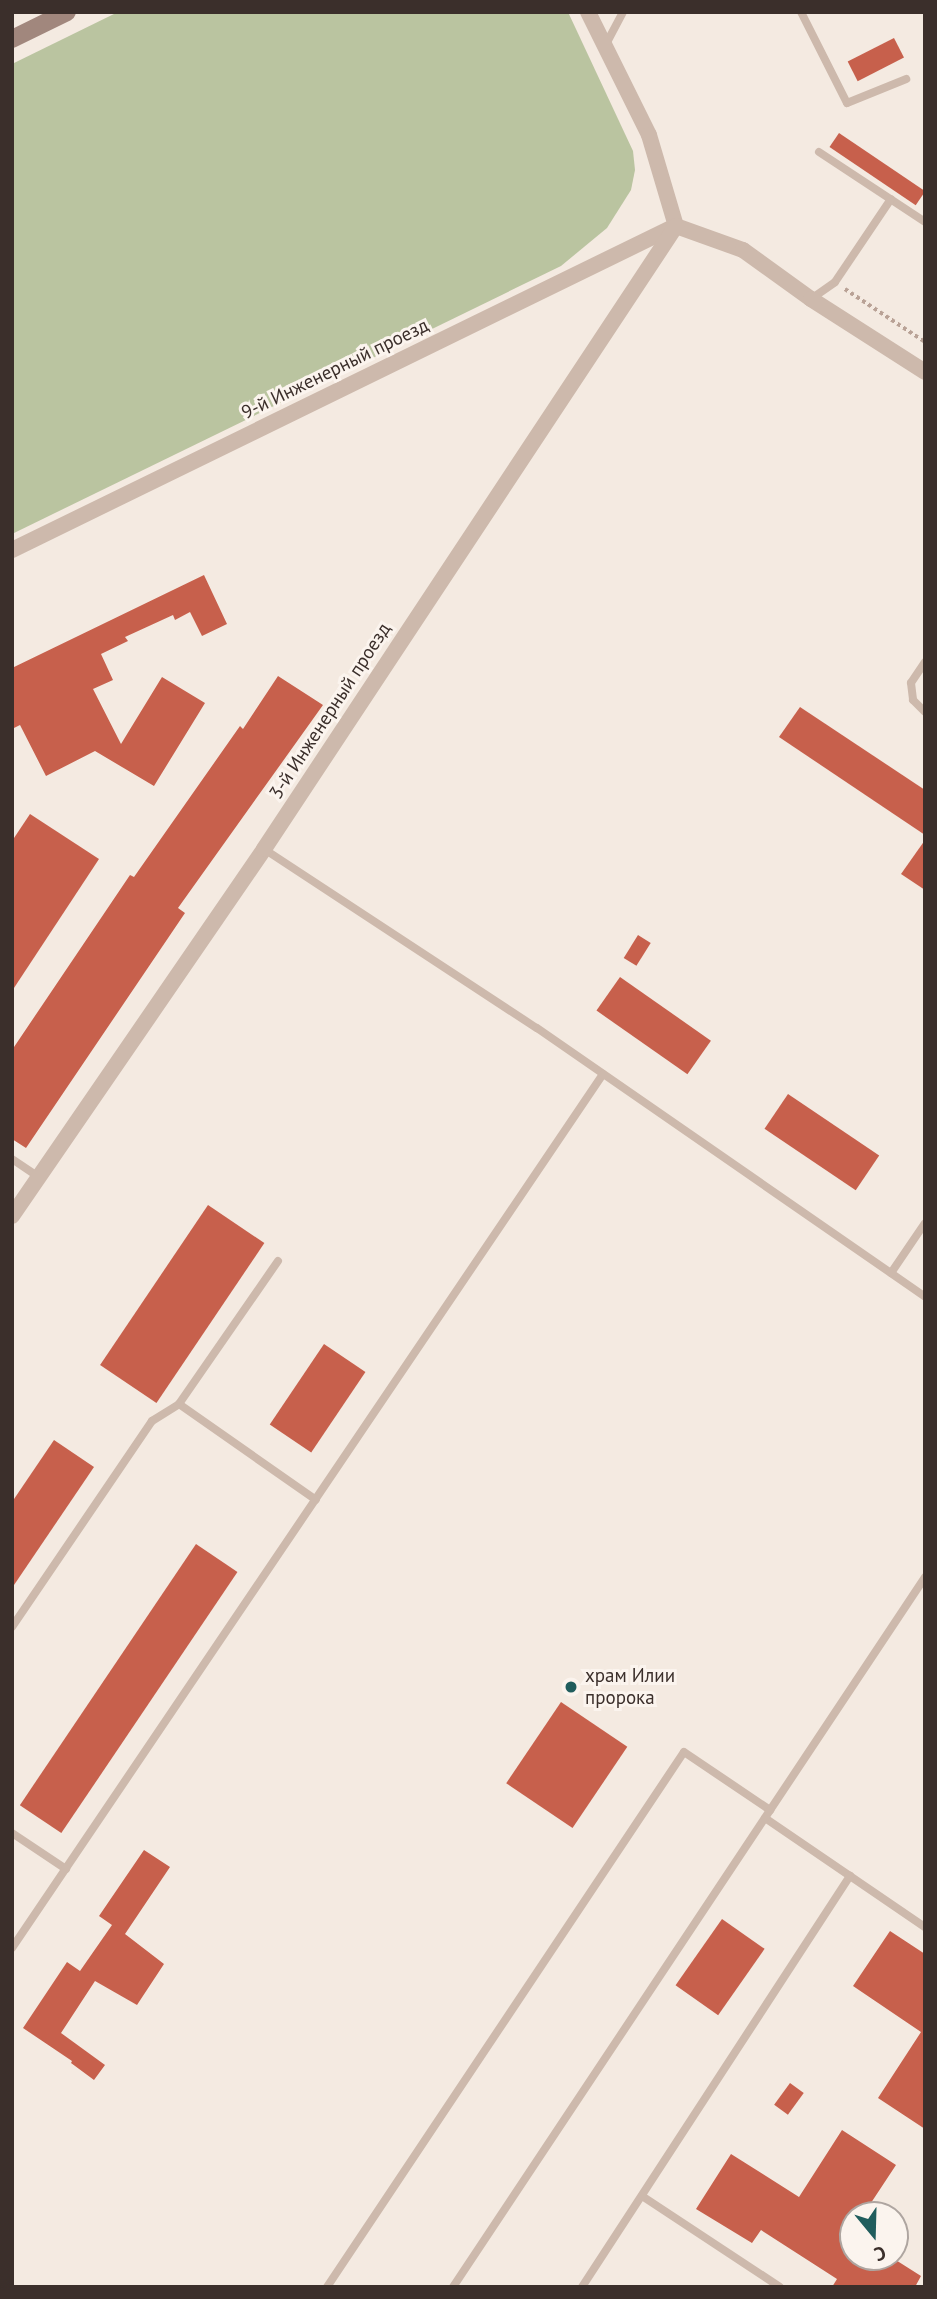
<!DOCTYPE html>
<meta charset="utf-8">
<style>
body{margin:0}
#map{position:relative;width:937px;height:2299px;overflow:hidden;background:#f4eae1;font-family:"PT Sans",sans-serif}
div>[style]{position:absolute}
[style*='--x']{left:calc(var(--x)*1px);top:calc(var(--y)*1px);width:calc(var(--w)*1px);rotate:calc(var(--a)*1deg)}
.green>*{inset:0;background:#bac4a0}
.building>*{inset:0;background:#c7604c;transform-origin:0 0}
.path>*{height:3.5px;margin-top:-1.75px;transform-origin:0;background:repeating-linear-gradient(90deg,#b9a296 0 3.5px,transparent 0 7px)}
.service>*{height:8px;margin:-4px;padding:0 4px;transform-origin:4px;border-radius:4px;background:#cdb9ac}
.minor>*{height:16px;margin:-8px;padding:0 8px;transform-origin:8px;border-radius:8px;background:#cdb9ac}
.secondary>*{height:18px;margin:-9px;padding:0 9px;transform-origin:9px;border-radius:9px;background:#a1877d}
.dots>*{width:19px;height:19px;translate:-50% -50%;box-sizing:border-box;border:4px solid #fbf4ee;border-radius:50%}
span{translate:-50% -50%;white-space:nowrap;text-align:center;line-height:1.15;-webkit-text-stroke:6px #fbf4ee;paint-order:stroke}
.street-label{font-size:19px;color:#3b2f2b}
.poi-label{font-size:19px;color:#3b2f2b}
.left{translate:0 -50%;text-align:left}
.frame{position:absolute;inset:0;border:14px solid #3b2f2b;pointer-events:none}
.north{position:absolute;left:839px;top:2201px;width:70px;height:70px;box-sizing:border-box;background:#fbf4ee;border:2px solid #aea5a0;border-radius:50%;rotate:161deg;font-size:19px;font-weight:700;line-height:28px;text-align:center;color:#3b2f2b}
.north::after{content:'';display:block;margin:auto;width:24px;height:32px;background:#205d5d;clip-path:polygon(50% 0,100% 100%,50% 72%,0 100%)}
</style>
<div id="map">
<div class="green">
<div style="clip-path:polygon(118px 12px,568px 12px,633px 151px,635px 170px,631px 190px,607px 228px,561px 266px,12px 534px,12px 64px)"></div>
</div>
<div class="building">
<div style="left:894px;top:38px;width:22px;height:52px;rotate:63deg"></div>
<div style="left:839px;top:133px;width:104px;height:17px;rotate:34deg"></div>
<div style="clip-path:polygon(204px 575px,227px 624px,202px 636px,190px 612px,175px 620px,173px 615px,125px 637px,128px 641px,101px 654px,113px 680px,93px 689px,121px 744px,162px 677px,205px 703px,154px 786px,95px 751px,46px 776px,20px 725px,12px 729px,12px 668px)"></div>
<div style="clip-path:polygon(278px 676px,323px 705px,178px 908px,185px 913px,26px 1148px,12px 1139px,12px 1050px,130px 875px,134px 877px,240px 726px,243px 729px)"></div>
<div style="clip-path:polygon(800px 707px,925px 790px,925px 835px,779px 737px)"></div>
<div style="clip-path:polygon(30px 814px,99px 859px,12px 991px,12px 841px)"></div>
<div style="clip-path:polygon(925px 840px,925px 890px,901px 874px)"></div>
<div style="left:638px;top:935px;width:15px;height:27px;rotate:32deg"></div>
<div style="left:620px;top:977px;width:111px;height:41px;rotate:35deg"></div>
<div style="left:788px;top:1094px;width:110px;height:42px;rotate:34deg"></div>
<div style="left:208px;top:1205px;width:68px;height:193px;rotate:34deg"></div>
<div style="left:324px;top:1344px;width:50px;height:97px;rotate:34deg"></div>
<div style="clip-path:polygon(54px 1440px,94px 1467px,12px 1588px,12px 1502px)"></div>
<div style="left:196px;top:1544px;width:50px;height:315px;rotate:34deg"></div>
<div style="left:561px;top:1702px;width:80px;height:98px;rotate:34deg"></div>
<div style="clip-path:polygon(144px 1850px,170px 1867px,125px 1934px,164px 1964px,137px 2005px,95px 1981px,61px 2033px,105px 2065px,94px 2080px,71px 2063px,72px 2061px,23px 2028px,67px 1962px,80px 1971px,112px 1925px,99px 1916px)"></div>
<div style="left:722px;top:1919px;width:52px;height:81px;rotate:35deg"></div>
<div style="clip-path:polygon(890px 1931px,925px 1954px,925px 2129px,878px 2098px,921px 2032px,853px 1986px)"></div>
<div style="left:790px;top:2083px;width:17px;height:27px;rotate:36deg"></div>
<div style="clip-path:polygon(842px 2130px,896px 2165px,863px 2215px,853px 2215px,853px 2257px,891px 2257px,921px 2276px,915px 2287px,832px 2287px,837px 2279px,761px 2230px,752px 2243px,696px 2209px,731px 2154px,799px 2197px)"></div>
</div>
<div class="path">
<div style="--x:845;--y:289;--w:96;--a:33.5"></div>
</div>
<div class="service">
<div style="--x:801;--y:12;--w:102;--a:63.2"></div>
<div style="--x:847;--y:103;--w:64;--a:-22.1"></div>
<div style="--x:605;--y:46;--w:38;--a:-62"></div>
<div style="--x:819;--y:152;--w:127;--a:33.4"></div>
<div style="--x:811;--y:299;--w:29;--a:-35"></div>
<div style="--x:835;--y:282;--w:100;--a:-56"></div>
<div style="--x:925;--y:662;--w:25;--a:124"></div>
<div style="--x:911;--y:683;--w:17;--a:83"></div>
<div style="--x:913;--y:700;--w:17;--a:45"></div>
<div style="--x:264;--y:849;--w:326;--a:33.3"></div>
<div style="--x:537;--y:1028;--w:472;--a:34.7"></div>
<div style="--x:12;--y:1159;--w:32;--a:34"></div>
<div style="--x:278;--y:1261;--w:174;--a:124.7"></div>
<div style="--x:179;--y:1404;--w:167;--a:35"></div>
<div style="--x:891;--y:1273;--w:60;--a:-55.8"></div>
<div style="--x:12;--y:1627;--w:249;--a:-55.8"></div>
<div style="--x:152;--y:1421;--w:32;--a:-32"></div>
<div style="--x:765;--y:1818;--w:194;--a:34.3"></div>
<div style="--x:12;--y:1833;--w:65;--a:33.7"></div>
<div style="--x:12;--y:1948;--w:1055;--a:-55.93"></div>
<div style="--x:642;--y:2196;--w:165;--a:33.4"></div>
<div style="--x:327;--y:2287;--w:643;--a:-56.29"></div>
<div style="--x:684;--y:1752;--w:104;--a:34"></div>
<div style="--x:453;--y:2287;--w:853;--a:-56.38"></div>
<div style="--x:582;--y:2287;--w:491;--a:-56.9"></div>
</div>
<div class="minor">
<div style="--x:588;--y:12;--w:137;--a:63.6"></div>
<div style="--x:649;--y:135;--w:95;--a:73.5"></div>
<div style="--x:676;--y:226;--w:71;--a:19.7"></div>
<div style="--x:743;--y:250;--w:84;--a:35.8"></div>
<div style="--x:811;--y:299;--w:135;--a:32.6"></div>
<div style="--x:12;--y:550;--w:736;--a:-26.04"></div>
<div style="--x:12;--y:1216;--w:445;--a:-55.5"></div>
<div style="--x:264;--y:849;--w:747;--a:-56.52"></div>
</div>
<div class="secondary">
<div style="--x:12;--y:39;--w:61;--a:-26.1"></div>
</div>
<div class="dots">
<div style="left:571px;top:1687px;background:#205d5d"></div>
</div>
<div class="street-label">
<span style="left:335px;top:369px;rotate:-26deg">9-й Инженерный проезд</span>
<span style="left:330px;top:711px;rotate:-57deg">3-й Инженерный проезд</span>
</div>
<div class="poi-label">
<span class="left" style="left:585px;top:1687px">храм Илии<br>пророка</span>
</div>
<div class="frame"></div>
<div class="north">С</div>
</div>
